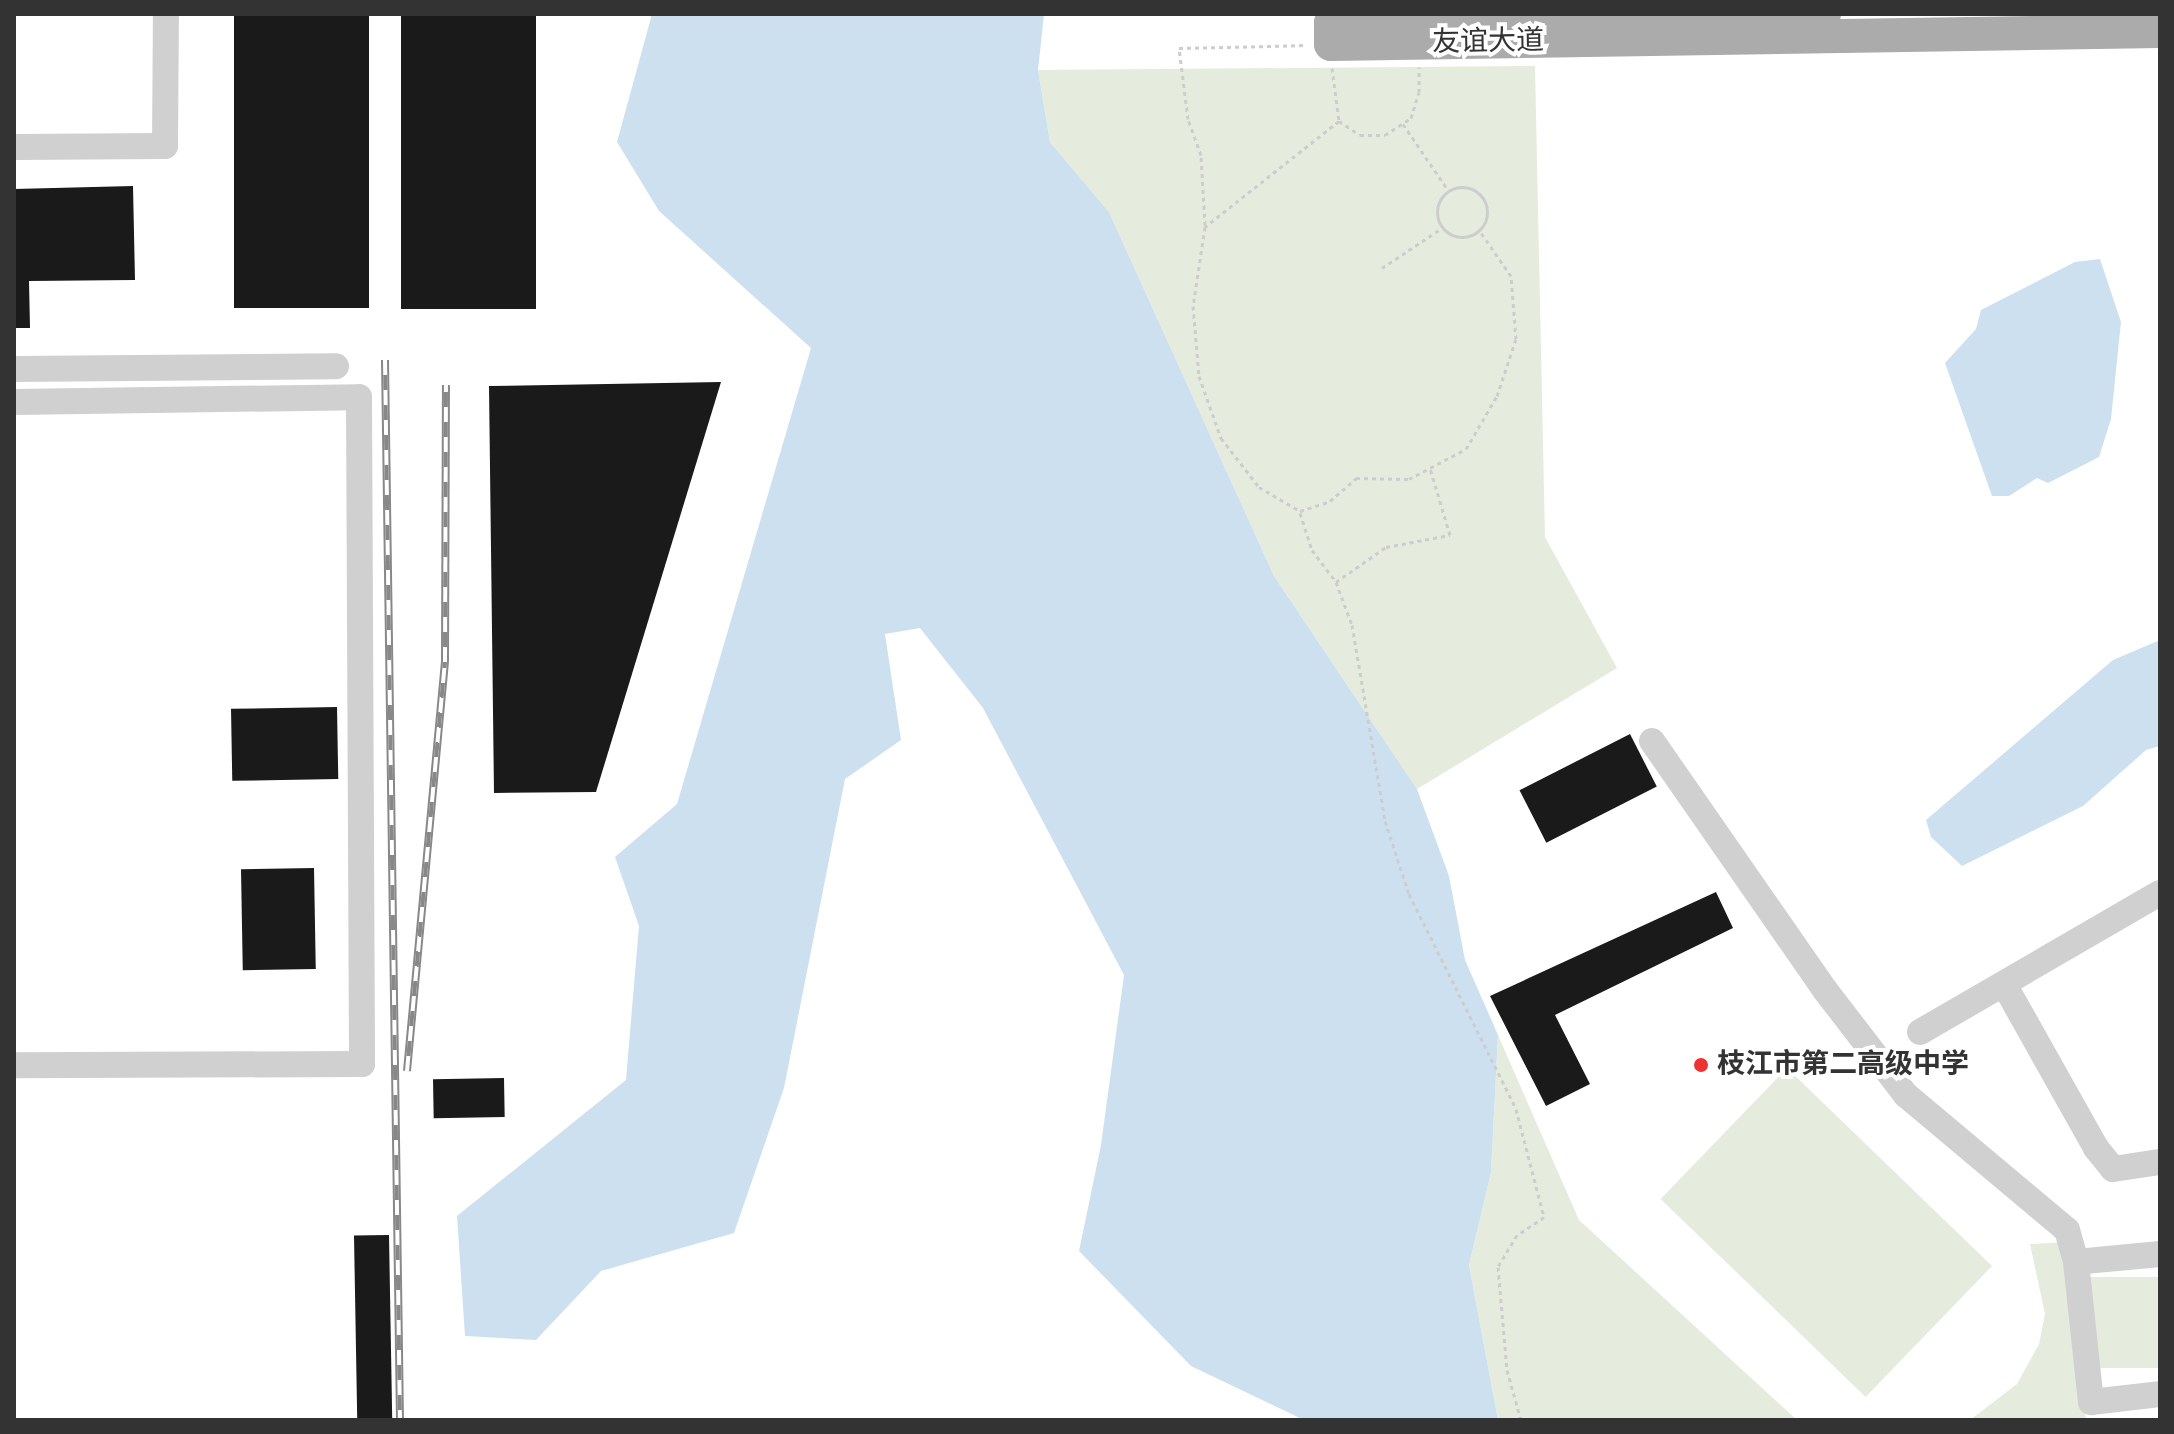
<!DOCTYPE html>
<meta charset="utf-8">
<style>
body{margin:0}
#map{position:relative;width:2174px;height:1434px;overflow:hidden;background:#fff;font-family:"Alegreya Sans","Noto Sans SC",sans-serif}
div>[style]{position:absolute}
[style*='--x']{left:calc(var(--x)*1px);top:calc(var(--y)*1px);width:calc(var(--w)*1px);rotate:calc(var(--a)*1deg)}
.green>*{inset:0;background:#e5ecde;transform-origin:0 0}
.water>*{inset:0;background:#cde0ef}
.building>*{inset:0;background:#1a1a1a;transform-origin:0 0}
.path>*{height:3px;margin-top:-1.5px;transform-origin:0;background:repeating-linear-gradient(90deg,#cdcdcd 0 4px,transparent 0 8px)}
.path>.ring{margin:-1.5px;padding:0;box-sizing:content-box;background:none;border:3px solid #cdcdcd;border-radius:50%}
.minor>*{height:26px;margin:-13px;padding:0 13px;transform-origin:13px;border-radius:13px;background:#d0d0d0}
.major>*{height:34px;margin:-17px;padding:0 17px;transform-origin:17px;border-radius:17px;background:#ababab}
.rail>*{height:8px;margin-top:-4px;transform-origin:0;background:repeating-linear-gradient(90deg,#fff 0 15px,#888 0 30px);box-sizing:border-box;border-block:2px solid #888}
.dots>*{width:22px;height:22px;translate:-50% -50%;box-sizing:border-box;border:4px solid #fff;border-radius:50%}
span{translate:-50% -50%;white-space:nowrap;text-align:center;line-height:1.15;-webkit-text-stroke:8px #fff;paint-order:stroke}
.street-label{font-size:28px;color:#333}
.poi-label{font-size:28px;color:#333;font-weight:700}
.left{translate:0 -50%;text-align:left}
.frame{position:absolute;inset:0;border:16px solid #333;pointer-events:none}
</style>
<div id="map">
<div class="green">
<div style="clip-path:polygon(1535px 66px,1545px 537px,1617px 668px,1417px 789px,1274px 576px,1109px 212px,1050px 142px,1038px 70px)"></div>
<div style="clip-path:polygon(1498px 1035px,1579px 1220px,1797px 1420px,1498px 1420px,1469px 1265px,1491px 1173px)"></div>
<div style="left:1787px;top:1068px;width:285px;height:182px;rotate:44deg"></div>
<div style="clip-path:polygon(2067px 1242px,2086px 1420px,1970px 1420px,2017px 1384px,2039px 1344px,2045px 1314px,2030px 1244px)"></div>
<div style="left:2160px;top:1277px;width:91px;height:70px;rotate:90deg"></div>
</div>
<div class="water">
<div style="clip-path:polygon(652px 14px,1044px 14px,1038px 70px,1050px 142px,1109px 212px,1274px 576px,1417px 789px,1449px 876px,1465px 960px,1498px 1035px,1491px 1173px,1469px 1265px,1498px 1420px,1304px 1420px,1191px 1366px,1079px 1251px,1101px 1145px,1124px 975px,983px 708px,920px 628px,885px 634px,901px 740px,845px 779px,784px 1088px,734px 1233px,601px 1271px,536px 1340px,465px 1336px,457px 1216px,626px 1080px,639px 926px,615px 857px,677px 804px,811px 348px,659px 211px,617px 142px)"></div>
<div style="clip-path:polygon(2100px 259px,2121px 322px,2111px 419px,2099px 457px,2048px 483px,2037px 478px,2009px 496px,1992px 496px,1945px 363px,1976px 329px,1981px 310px,2075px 262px)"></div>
<div style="clip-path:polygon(2160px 640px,2160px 746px,2146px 750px,2083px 806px,1962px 866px,1931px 837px,1926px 820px,2113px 660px)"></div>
</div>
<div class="building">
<div style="left:234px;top:14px;width:135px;height:294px"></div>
<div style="left:401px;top:14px;width:135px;height:295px"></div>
<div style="clip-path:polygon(133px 186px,135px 280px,29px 281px,30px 328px,14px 328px,14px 189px)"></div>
<div style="clip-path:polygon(721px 382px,596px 792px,494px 793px,489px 386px)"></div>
<div style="left:337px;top:707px;width:72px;height:106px;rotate:89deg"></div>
<div style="left:1630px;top:734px;width:59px;height:124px;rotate:63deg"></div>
<div style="left:314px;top:868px;width:101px;height:73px;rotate:89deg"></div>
<div style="clip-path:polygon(1716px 892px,1733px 928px,1555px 1015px,1590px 1084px,1546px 1106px,1490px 996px)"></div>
<div style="left:504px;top:1078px;width:39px;height:71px;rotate:89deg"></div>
<div style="left:389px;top:1235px;width:185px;height:35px;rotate:89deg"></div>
</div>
<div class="path">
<div style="--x:1332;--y:68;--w:53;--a:82.5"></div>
<div style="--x:1339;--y:121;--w:25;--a:34"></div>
<div style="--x:1360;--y:135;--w:25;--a:0"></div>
<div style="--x:1385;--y:135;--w:31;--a:-33"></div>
<div style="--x:1411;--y:118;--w:27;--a:-73"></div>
<div style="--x:1419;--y:92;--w:25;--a:-90"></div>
<div style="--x:1339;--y:121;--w:171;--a:141.7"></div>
<div style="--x:1205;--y:227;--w:80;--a:98.6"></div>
<div style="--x:1193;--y:306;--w:70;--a:85.1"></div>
<div style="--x:1199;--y:376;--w:66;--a:70.5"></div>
<div style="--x:1221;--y:438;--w:62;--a:52.2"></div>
<div style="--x:1259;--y:487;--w:48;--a:30.3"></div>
<div style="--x:1300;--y:511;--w:32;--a:-18"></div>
<div style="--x:1330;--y:501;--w:35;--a:-41"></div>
<div style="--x:1356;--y:478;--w:53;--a:1.1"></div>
<div style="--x:1409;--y:479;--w:64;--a:-27.8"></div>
<div style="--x:1466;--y:449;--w:61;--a:-59.7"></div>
<div style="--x:1497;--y:396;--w:60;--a:-71.6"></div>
<div style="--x:1516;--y:339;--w:63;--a:-94.5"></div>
<div style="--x:1511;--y:276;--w:55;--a:-124.6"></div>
<div style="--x:1403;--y:124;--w:80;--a:55.7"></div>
<div class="ring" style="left:1437px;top:187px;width:47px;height:47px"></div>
<div style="--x:1205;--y:225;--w:70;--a:-93.3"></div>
<div style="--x:1201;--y:155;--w:38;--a:-110"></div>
<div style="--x:1188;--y:119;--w:72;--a:-97.2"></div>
<div style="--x:1179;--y:48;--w:128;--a:-1.3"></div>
<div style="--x:1382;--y:268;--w:72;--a:-33.7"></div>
<div style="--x:1300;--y:513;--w:39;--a:72"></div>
<div style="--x:1312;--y:550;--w:40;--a:53"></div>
<div style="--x:1336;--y:582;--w:61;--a:-35"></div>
<div style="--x:1386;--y:547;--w:65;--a:-10.6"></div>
<div style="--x:1450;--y:535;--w:70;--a:-106.6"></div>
<div style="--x:1336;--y:582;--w:46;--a:69.6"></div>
<div style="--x:1352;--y:625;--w:199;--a:80.4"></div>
<div style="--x:1385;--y:821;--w:77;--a:71.8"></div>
<div style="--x:1409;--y:894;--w:240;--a:63.5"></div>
<div style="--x:1516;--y:1109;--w:112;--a:75.5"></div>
<div style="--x:1544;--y:1217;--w:32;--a:146"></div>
<div style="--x:1517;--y:1235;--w:37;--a:121"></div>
<div style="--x:1498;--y:1267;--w:103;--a:85"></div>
<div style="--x:1507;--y:1370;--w:52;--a:74.4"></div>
</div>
<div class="minor">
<div style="--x:14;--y:147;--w:151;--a:-0.4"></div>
<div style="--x:165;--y:146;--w:132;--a:-89.6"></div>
<div style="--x:14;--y:369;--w:322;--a:-0.5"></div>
<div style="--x:14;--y:402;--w:345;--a:-0.8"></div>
<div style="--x:359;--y:397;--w:667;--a:89.74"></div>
<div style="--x:362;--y:1064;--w:348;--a:179.8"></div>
<div style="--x:1652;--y:741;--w:303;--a:55.2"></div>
<div style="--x:1825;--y:990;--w:133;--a:52.4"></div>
<div style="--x:1906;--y:1095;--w:210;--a:40"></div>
<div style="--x:2067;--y:1230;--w:33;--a:74"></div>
<div style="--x:2004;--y:984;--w:188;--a:60.7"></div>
<div style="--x:2096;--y:1148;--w:27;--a:51"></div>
<div style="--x:2113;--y:1169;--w:48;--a:-8.5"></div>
<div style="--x:1920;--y:1032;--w:277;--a:-30.1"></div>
<div style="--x:2160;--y:1254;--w:84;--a:174.6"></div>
<div style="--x:2076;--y:1262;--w:141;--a:83.9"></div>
<div style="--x:2091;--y:1402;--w:69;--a:-6.6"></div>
</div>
<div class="major">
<div style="--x:1824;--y:14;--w:493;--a:179"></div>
<div style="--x:1331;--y:23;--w:21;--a:90"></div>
<div style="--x:1331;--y:44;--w:829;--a:-0.9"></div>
</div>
<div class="rail">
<div style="--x:385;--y:360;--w:1060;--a:89.19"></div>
<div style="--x:407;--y:1071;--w:411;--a:-84.7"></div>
<div style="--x:445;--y:662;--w:277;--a:-89.8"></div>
</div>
<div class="dots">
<div style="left:1701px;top:1065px;background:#ed3232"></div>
</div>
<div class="street-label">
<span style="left:1488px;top:42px;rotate:-1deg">友谊大道</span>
</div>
<div class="poi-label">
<span class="left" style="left:1717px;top:1065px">枝江市第二高级中学</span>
</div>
<div class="frame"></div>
</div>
